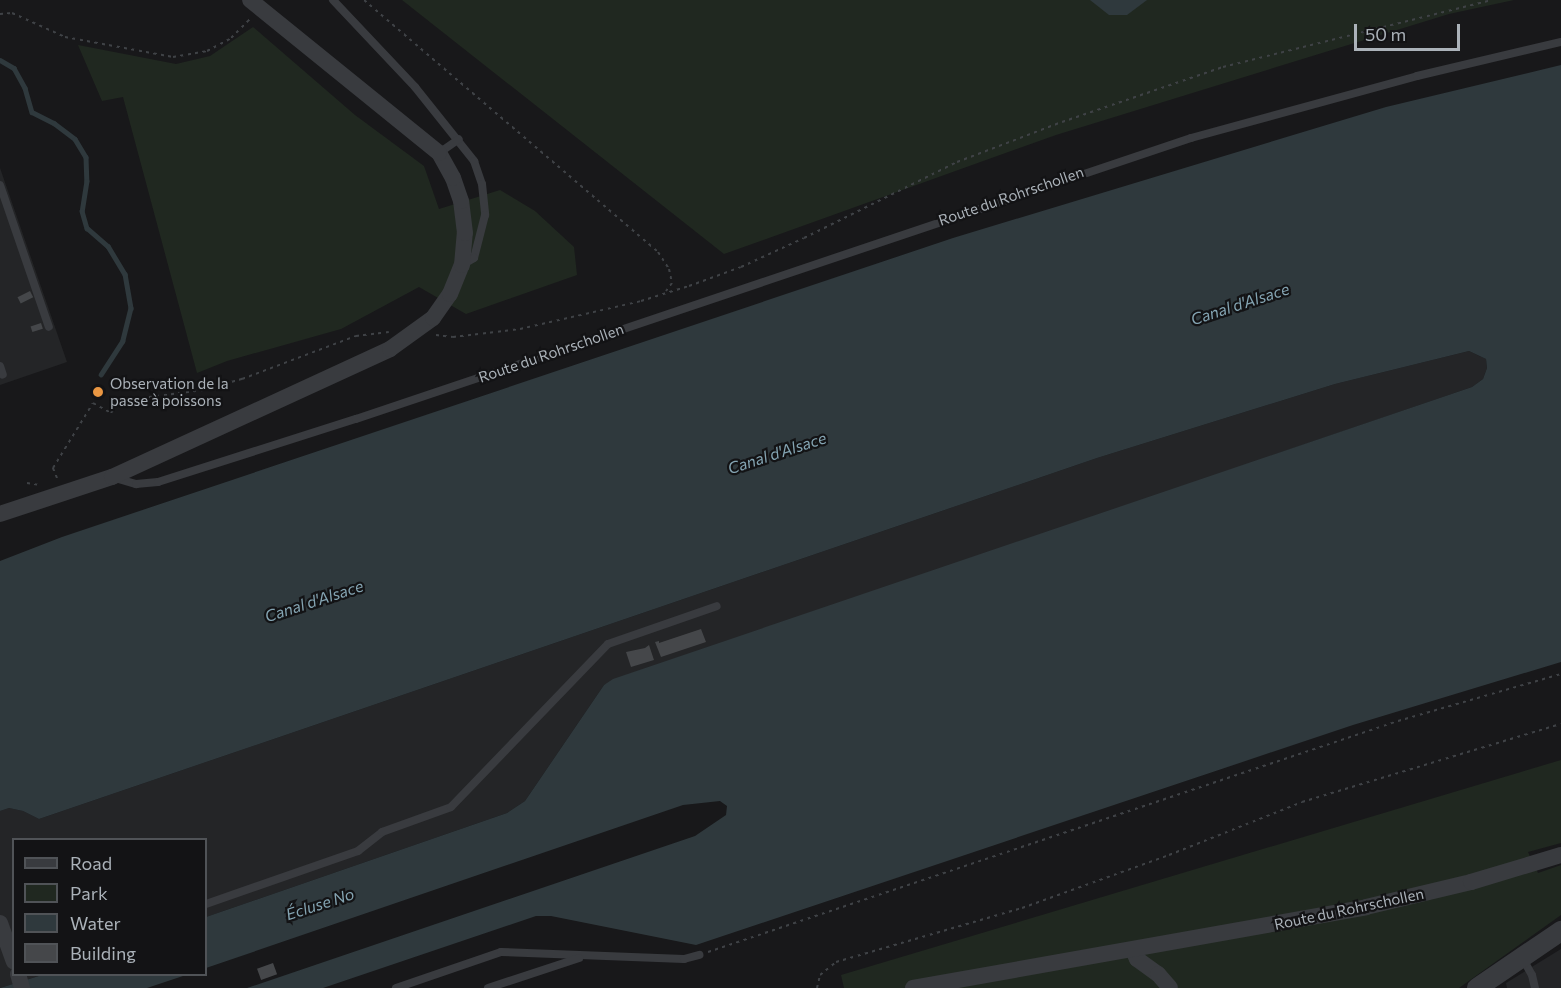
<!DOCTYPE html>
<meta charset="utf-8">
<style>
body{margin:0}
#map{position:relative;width:1561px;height:988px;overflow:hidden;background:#18181a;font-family:Commissioner,sans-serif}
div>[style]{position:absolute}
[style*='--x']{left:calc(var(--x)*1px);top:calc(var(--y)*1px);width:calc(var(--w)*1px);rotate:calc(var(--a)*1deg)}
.built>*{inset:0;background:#242527}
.green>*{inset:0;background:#202820}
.water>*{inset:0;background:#2f393d}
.stream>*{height:4.5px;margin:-2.25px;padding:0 2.25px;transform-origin:2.25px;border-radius:2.25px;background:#2f393d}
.building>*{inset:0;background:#45474a;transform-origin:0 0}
.path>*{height:2px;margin-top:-1px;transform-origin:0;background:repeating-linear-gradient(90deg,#3f4246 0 3px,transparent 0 7.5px)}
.service>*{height:8px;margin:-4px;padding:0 4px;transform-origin:4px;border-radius:4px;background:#393b3f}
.minor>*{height:16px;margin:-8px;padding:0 8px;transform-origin:8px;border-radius:8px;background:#393b3f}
.tertiary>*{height:20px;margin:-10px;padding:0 10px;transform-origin:10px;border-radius:10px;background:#393b3f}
.dots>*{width:16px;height:16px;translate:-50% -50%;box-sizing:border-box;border:3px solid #131315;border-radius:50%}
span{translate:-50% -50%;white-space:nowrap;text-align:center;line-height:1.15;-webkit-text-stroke:4.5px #131315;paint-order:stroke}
.street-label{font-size:15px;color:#abb2b9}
.poi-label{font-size:15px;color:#abb2b9}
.left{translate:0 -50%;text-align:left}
.water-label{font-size:16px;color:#84a4b2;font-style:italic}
.legend{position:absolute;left:12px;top:838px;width:195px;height:138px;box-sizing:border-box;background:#131315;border:2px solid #505357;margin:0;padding:8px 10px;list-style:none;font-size:18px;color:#abb2b9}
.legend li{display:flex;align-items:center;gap:12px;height:30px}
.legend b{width:30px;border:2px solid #505357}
.scale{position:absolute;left:1354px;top:24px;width:106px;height:27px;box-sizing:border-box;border:3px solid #abb2b9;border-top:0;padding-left:8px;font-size:18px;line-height:21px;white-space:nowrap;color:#abb2b9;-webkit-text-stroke:4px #131315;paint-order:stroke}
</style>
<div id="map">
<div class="built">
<div style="clip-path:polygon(0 168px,67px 362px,0 385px)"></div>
<div style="clip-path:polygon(1469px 351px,1486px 359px,1487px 368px,1483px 379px,1472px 387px,604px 685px,525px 801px,507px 813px,206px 917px,206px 840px,14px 840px,14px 974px,42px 975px,0 988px,0 811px,9px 808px,23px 811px,39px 819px,1097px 458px,1335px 384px)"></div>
<div style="clip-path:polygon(1561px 949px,1561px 988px,1507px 988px,1506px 983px)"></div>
</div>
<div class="green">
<div style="clip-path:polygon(402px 0,1514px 0,1449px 14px,1056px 135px,724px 254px)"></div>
<div style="clip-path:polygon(253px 27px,355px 115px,424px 166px,439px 209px,500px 190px,535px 211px,574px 247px,577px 275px,466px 314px,419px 287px,341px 329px,227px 361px,197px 373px,123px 97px,102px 101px,78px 45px,176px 64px,210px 56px)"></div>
<div style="clip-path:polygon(1561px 760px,1561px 843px,1528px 852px,1538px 873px,1561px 865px,1561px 915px,1459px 988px,844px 988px,841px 975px)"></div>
</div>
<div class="water">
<div style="clip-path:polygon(1090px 0,1147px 0,1127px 15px,1109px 15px)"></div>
<div style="clip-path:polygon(1561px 65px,1561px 662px,1353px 725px,696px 945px,551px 916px,536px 916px,323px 988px,247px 988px,695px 836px,726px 815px,727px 806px,720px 801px,683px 805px,206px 968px,206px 917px,507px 813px,525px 801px,604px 685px,613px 679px,1472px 387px,1483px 379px,1487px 368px,1486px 359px,1469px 351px,1335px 384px,1097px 458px,39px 819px,23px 811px,9px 808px,0 811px,0 561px,62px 537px,953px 238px,1386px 107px)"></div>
<div style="clip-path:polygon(42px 975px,186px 975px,147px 988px,0 988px)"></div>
</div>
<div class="stream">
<div style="--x:0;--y:60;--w:16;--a:30"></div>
<div style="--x:14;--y:68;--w:23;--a:61"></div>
<div style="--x:25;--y:88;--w:25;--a:74"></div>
<div style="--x:32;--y:112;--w:25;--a:27"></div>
<div style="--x:54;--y:123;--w:26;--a:37"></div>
<div style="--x:75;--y:139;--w:21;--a:59"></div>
<div style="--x:86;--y:157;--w:24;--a:88"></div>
<div style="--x:87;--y:181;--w:30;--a:99"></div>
<div style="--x:82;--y:211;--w:18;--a:74"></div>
<div style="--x:87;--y:228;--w:28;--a:41"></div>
<div style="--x:108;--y:246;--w:33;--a:59"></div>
<div style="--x:125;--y:274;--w:35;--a:80"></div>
<div style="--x:131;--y:308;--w:34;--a:104"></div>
<div style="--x:123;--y:341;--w:40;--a:122.9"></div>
</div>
<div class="building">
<div style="left:30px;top:291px;width:7px;height:14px;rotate:63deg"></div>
<div style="left:41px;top:323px;width:6px;height:11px;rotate:72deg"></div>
<div style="clip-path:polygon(701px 629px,706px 642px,661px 657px,655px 642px,659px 641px,659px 643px)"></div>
<div style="clip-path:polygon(649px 645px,654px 660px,631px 667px,626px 652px,645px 648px)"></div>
<div style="left:273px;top:963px;width:12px;height:17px;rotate:70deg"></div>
</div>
<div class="path">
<div style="--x:364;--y:0;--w:387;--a:40.6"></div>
<div style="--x:658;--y:252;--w:20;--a:57"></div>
<div style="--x:669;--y:269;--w:14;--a:78"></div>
<div style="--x:672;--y:283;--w:10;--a:127"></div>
<div style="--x:0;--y:14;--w:12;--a:-5"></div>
<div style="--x:12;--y:13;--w:58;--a:24.4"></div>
<div style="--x:65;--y:37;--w:110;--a:10.5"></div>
<div style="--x:173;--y:57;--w:35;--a:-10"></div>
<div style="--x:207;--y:51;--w:27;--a:-28"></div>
<div style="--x:231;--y:38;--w:27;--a:-45"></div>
<div style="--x:436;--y:335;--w:17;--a:7"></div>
<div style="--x:453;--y:337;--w:67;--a:-6.8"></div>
<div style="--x:520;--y:329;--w:124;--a:-13"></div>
<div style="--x:641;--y:301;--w:50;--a:-17.4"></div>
<div style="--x:689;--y:286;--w:55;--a:-20.1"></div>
<div style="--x:741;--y:267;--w:69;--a:-24.7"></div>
<div style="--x:804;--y:238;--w:171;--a:-26.4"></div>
<div style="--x:957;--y:162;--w:112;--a:-20.9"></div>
<div style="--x:1062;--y:122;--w:170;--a:-18.9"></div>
<div style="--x:1223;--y:67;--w:276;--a:-14"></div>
<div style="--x:57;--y:478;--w:11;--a:-112"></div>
<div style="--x:53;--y:468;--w:76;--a:-58.4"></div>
<div style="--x:93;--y:403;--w:21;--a:29"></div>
<div style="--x:111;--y:413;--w:14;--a:-56"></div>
<div style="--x:119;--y:401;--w:85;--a:-7.5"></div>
<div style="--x:203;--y:390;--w:41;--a:-15.8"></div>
<div style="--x:242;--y:379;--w:122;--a:-20.7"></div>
<div style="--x:356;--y:336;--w:33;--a:-7"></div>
<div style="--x:27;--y:483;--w:12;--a:9"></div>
<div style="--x:708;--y:952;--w:728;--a:-18.51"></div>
<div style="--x:1398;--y:721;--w:170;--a:-16.1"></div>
<div style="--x:817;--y:988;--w:13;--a:-77"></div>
<div style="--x:820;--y:975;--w:21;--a:-39"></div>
<div style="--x:836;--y:962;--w:194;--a:-16.2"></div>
<div style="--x:1022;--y:908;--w:156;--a:-19.8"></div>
<div style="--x:1169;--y:855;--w:143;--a:-21.7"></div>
<div style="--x:1302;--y:802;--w:270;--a:-16.8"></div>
</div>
<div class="service">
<div style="--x:333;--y:0;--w:120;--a:46.7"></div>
<div style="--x:415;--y:87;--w:95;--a:51.4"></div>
<div style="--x:474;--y:161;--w:24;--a:71"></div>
<div style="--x:482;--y:184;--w:31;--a:84"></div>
<div style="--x:485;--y:215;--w:44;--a:104.3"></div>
<div style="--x:474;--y:258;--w:14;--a:150"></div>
<div style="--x:439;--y:153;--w:24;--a:-35"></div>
<div style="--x:0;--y:185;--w:150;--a:71"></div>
<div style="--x:0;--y:366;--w:9;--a:72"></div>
<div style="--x:115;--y:478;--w:22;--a:16"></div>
<div style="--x:136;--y:484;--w:22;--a:-5"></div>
<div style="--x:158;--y:482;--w:208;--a:-17.7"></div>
<div style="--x:356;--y:419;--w:881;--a:-18.6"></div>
<div style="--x:1191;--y:138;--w:234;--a:-15.3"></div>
<div style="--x:1417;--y:76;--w:148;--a:-13.3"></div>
<div style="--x:206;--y:904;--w:161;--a:-19.2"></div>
<div style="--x:358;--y:851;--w:31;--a:-38"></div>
<div style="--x:382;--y:832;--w:73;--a:-19.9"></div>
<div style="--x:451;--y:807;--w:226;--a:-46.1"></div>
<div style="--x:608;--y:644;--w:115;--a:-19.2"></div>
<div style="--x:1523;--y:959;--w:18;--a:61"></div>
<div style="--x:1532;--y:975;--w:13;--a:77"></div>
<div style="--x:396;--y:988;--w:111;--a:-18.9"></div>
<div style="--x:501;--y:952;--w:183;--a:2.2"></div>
<div style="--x:684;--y:959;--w:16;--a:-15"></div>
<div style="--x:488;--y:988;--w:96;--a:-18.2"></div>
</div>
<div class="minor">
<div style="--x:0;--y:514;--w:118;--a:-18.3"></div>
<div style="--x:112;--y:477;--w:306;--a:-24.7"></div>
<div style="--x:390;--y:349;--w:53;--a:-35.8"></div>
<div style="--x:433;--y:318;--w:29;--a:-55"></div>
<div style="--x:450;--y:294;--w:31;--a:-68"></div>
<div style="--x:462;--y:265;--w:32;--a:-85"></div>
<div style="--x:465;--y:233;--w:32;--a:-97"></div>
<div style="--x:461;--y:201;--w:24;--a:-109"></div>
<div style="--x:453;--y:178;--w:29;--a:-119"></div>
<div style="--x:439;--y:153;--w:243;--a:-141"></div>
<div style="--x:0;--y:923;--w:41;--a:70.3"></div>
<div style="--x:1133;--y:950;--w:10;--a:66"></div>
<div style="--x:1137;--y:959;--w:26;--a:36"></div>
<div style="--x:1158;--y:974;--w:18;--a:49"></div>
<div style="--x:18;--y:974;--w:15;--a:74"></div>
<div style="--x:913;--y:988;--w:460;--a:-10.1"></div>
<div style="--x:1366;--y:907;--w:108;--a:-13.4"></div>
<div style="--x:1471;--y:882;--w:94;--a:-16.7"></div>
</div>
<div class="tertiary">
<div style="--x:1477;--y:988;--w:102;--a:-34.2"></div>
</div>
<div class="dots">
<div style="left:98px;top:392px;background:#e99642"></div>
</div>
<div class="street-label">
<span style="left:1011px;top:196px;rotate:-19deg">Route du Rohrschollen</span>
<span style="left:551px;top:353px;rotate:-19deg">Route du Rohrschollen</span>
<span style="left:1349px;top:909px;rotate:-12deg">Route du Rohrschollen</span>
</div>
<div class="poi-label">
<span class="left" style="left:110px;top:392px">Observation de la<br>passe à poissons</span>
</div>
<div class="water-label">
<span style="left:1240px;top:304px;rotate:-18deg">Canal d'Alsace</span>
<span style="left:777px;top:453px;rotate:-18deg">Canal d'Alsace</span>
<span style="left:314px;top:601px;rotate:-18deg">Canal d'Alsace</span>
<span style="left:320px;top:904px;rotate:-18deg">Écluse No</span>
</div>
<ul class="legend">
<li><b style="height:8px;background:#393b3f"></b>Road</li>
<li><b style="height:16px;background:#202820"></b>Park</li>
<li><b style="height:16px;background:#2f393d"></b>Water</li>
<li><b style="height:16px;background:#45474a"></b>Building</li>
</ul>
<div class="scale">50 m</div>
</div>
